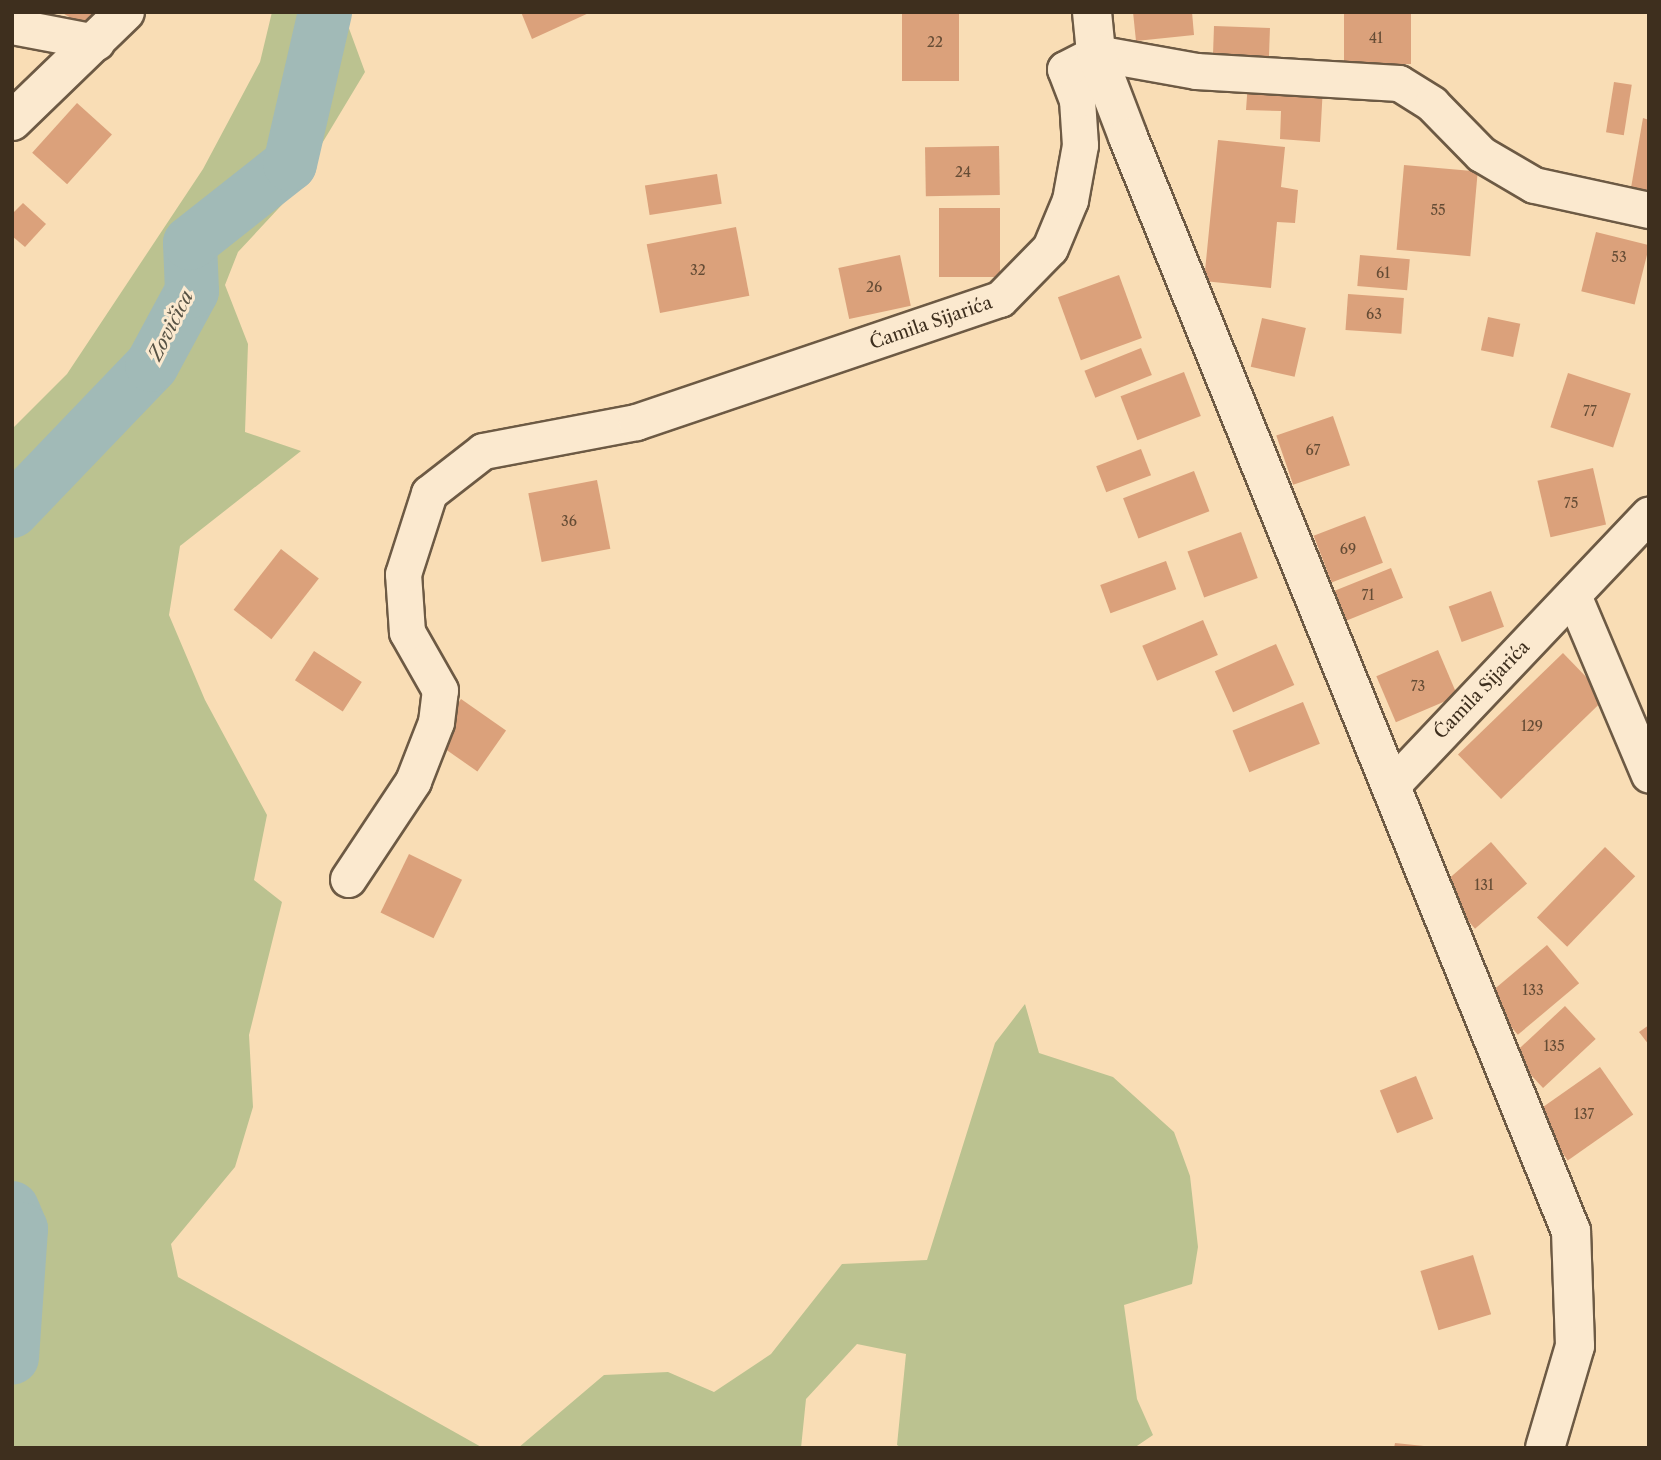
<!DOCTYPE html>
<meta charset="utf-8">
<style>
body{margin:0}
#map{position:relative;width:1661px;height:1460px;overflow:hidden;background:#f9ddb5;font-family:"Libre Caslon Text",serif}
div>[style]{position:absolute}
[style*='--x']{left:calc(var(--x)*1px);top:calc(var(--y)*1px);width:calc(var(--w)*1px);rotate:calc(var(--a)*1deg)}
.green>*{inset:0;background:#bbc290}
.river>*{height:54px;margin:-27px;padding:0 27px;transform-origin:27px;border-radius:27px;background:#a1bab7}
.building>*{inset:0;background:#dba17b;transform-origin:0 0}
.roads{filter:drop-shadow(2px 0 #6d5a44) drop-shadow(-2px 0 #6d5a44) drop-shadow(0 2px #6d5a44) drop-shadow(0 -2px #6d5a44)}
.street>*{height:35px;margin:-17.5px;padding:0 17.5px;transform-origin:17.5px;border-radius:17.5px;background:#fbe9cf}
.secondary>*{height:38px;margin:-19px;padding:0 19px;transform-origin:19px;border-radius:19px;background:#fbe9cf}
span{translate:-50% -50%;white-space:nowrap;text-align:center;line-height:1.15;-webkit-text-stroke:6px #fbe9cf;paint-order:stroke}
.number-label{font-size:14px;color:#654c35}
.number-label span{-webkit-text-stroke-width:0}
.street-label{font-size:18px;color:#3e2f1e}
.water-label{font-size:19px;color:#575244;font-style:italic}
.frame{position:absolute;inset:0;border:14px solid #3e2f1e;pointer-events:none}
</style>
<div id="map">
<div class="green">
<div style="clip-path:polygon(272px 12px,343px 12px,365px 72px,291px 195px,238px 252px,225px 285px,248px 344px,245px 432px,301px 451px,180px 546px,169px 615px,205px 700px,267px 815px,254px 880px,282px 902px,249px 1035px,253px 1107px,235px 1167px,171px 1244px,178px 1277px,483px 1448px,12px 1448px,12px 429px,67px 374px,203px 169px,260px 62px)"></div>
<div style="clip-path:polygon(1025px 1004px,1039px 1053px,1113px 1077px,1174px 1132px,1190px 1176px,1198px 1247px,1192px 1284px,1124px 1305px,1137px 1399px,1153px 1435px,1134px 1448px,902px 1448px,897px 1445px,906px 1354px,857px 1344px,806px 1399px,801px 1448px,518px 1448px,604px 1375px,668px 1372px,714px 1392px,771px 1354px,842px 1264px,927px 1260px,995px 1043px)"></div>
</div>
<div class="river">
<div style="--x:12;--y:511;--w:202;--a:-46.2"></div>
<div style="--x:152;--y:365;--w:84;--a:-61.6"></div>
<div style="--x:192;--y:291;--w:48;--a:-92.4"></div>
<div style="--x:190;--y:243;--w:127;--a:-38.3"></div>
<div style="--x:290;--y:164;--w:156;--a:-77"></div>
<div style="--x:12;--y:1208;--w:23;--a:67"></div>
<div style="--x:21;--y:1229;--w:129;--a:94"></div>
</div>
<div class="building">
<div style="clip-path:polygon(61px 12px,97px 12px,87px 28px)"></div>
<div style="clip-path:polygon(521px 12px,591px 12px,532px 39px)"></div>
<div style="left:902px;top:12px;width:57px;height:69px"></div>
<div style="clip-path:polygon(1133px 12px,1192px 12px,1194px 35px,1136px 41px)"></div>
<div style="left:1344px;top:12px;width:67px;height:52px"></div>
<div style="left:1214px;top:26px;width:56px;height:40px;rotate:2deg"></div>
<div style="clip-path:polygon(1248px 82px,1323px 86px,1320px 142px,1280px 139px,1281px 111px,1246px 110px)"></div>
<div style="left:1614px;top:82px;width:18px;height:51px;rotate:9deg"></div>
<div style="left:77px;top:103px;width:47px;height:67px;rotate:42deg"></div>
<div style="clip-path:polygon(1643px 118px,1649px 120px,1649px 191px,1631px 188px)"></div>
<div style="clip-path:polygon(1218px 140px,1285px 147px,1281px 187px,1298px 190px,1295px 223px,1277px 222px,1271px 288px,1204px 281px)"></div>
<div style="left:999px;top:146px;width:49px;height:74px;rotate:89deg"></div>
<div style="left:1404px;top:165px;width:74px;height:85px;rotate:5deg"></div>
<div style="left:717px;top:174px;width:30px;height:73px;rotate:81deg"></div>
<div style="clip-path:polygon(23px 203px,46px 224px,25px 247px,12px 236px,12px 214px)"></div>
<div style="left:939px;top:208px;width:61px;height:69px"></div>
<div style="left:736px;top:227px;width:70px;height:91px;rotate:79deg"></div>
<div style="left:1596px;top:232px;width:55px;height:61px;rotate:14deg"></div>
<div style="left:900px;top:255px;width:52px;height:63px;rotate:78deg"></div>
<div style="left:1360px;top:255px;width:50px;height:31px;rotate:5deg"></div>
<div style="left:1119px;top:275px;width:67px;height:65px;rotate:70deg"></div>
<div style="left:1348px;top:294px;width:56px;height:36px;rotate:4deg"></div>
<div style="left:1488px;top:317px;width:33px;height:34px;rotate:12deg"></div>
<div style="left:1262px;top:318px;width:45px;height:50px;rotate:13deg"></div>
<div style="left:1141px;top:348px;width:29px;height:61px;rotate:68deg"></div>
<div style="left:1184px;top:372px;width:47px;height:68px;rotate:69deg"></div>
<div style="left:1568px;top:373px;width:66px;height:57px;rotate:18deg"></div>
<div style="left:1333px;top:416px;width:52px;height:60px;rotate:71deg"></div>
<div style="left:1141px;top:449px;width:28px;height:48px;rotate:69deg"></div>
<div style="left:1593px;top:468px;width:58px;height:57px;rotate:77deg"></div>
<div style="left:1194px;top:471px;width:43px;height:76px;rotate:69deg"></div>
<div style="left:597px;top:480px;width:70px;height:70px;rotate:79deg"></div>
<div style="left:1365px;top:516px;width:50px;height:55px;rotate:69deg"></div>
<div style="left:1241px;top:532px;width:49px;height:57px;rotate:70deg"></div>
<div style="left:281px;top:549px;width:48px;height:77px;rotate:38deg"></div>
<div style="left:1166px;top:561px;width:30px;height:70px;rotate:70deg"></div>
<div style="left:1391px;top:568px;width:32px;height:64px;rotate:68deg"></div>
<div style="left:1491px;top:591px;width:38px;height:45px;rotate:70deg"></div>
<div style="left:1203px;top:620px;width:38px;height:66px;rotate:67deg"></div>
<div style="left:1276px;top:644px;width:45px;height:67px;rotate:66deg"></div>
<div style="left:1438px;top:650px;width:50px;height:67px;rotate:67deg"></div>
<div style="left:314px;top:651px;width:57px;height:35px;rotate:33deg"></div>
<div style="left:1563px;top:653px;width:62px;height:146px;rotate:46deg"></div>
<div style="left:461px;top:699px;width:55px;height:50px;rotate:35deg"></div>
<div style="left:1303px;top:702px;width:45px;height:76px;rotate:68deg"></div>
<div style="left:1491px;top:842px;width:55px;height:69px;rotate:49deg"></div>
<div style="left:1605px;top:847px;width:42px;height:98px;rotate:44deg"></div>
<div style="left:409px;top:854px;width:59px;height:65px;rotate:26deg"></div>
<div style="left:1547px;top:945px;width:50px;height:80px;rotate:50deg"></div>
<div style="left:1565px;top:1006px;width:45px;height:72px;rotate:47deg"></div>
<div style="clip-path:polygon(1649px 1025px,1649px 1045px,1639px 1032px)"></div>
<div style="left:1600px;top:1067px;width:58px;height:80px;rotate:55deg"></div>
<div style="left:1416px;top:1076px;width:46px;height:39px;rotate:68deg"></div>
<div style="left:1473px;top:1255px;width:62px;height:55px;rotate:73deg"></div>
<div style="clip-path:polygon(1395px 1443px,1424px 1446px,1424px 1448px,1394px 1448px)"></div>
</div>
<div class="roads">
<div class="street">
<div style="--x:12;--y:26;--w:86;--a:10.8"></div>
<div style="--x:1573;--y:595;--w:195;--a:67.1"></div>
<div style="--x:1392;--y:785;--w:373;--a:-46.5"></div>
<div style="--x:348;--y:879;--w:118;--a:-56.4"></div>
<div style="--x:413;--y:781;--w:63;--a:-68.7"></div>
<div style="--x:436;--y:722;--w:32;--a:-83"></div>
<div style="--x:440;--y:690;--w:67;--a:-119.6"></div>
<div style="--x:407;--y:632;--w:58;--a:-93.9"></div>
<div style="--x:403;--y:574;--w:85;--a:-72.2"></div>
<div style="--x:429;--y:493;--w:68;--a:-37.9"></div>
<div style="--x:483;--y:451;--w:156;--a:-10.7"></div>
<div style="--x:636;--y:422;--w:384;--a:-18.7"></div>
<div style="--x:1000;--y:299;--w:71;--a:-45.6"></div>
<div style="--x:1050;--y:248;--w:52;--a:-67.4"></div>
<div style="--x:1070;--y:200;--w:56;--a:-79.7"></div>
<div style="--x:1080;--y:145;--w:45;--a:-93.8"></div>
<div style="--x:1077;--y:100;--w:33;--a:-111"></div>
<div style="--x:1065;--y:69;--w:35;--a:-27"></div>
<div style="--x:1096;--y:53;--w:102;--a:10.2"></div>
<div style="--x:1196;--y:71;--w:203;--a:3.4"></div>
<div style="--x:1399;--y:83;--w:39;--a:32"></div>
<div style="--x:1432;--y:104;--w:70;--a:45.6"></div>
<div style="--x:1481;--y:154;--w:61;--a:30.3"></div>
<div style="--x:1534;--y:185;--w:118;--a:12.3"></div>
</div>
<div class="secondary">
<div style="--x:1092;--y:12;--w:41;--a:84.4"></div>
<div style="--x:1096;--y:53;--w:90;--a:69.1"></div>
<div style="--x:1128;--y:137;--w:1180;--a:67.96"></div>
<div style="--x:1571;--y:1231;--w:115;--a:88"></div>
<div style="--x:1575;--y:1346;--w:106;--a:106.4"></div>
<div style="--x:12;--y:121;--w:157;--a:-44"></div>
</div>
</div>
<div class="number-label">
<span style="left:1376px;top:38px">41</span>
<span style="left:935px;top:42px">22</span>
<span style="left:963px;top:172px">24</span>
<span style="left:1438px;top:210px">55</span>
<span style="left:1619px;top:257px">53</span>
<span style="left:698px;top:270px">32</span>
<span style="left:1383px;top:273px">61</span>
<span style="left:874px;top:287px">26</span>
<span style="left:1374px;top:314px">63</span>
<span style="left:1590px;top:411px">77</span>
<span style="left:1313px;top:450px">67</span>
<span style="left:1571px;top:503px">75</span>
<span style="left:569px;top:521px">36</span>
<span style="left:1348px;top:549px">69</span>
<span style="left:1368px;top:595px">71</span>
<span style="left:1418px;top:686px">73</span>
<span style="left:1532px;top:726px">129</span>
<span style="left:1484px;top:885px">131</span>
<span style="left:1533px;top:990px">133</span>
<span style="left:1554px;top:1046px">135</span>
<span style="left:1584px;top:1114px">137</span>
</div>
<div class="street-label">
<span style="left:931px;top:323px;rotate:-19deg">Ćamila Sijarića</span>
<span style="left:1482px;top:690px;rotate:-46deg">Ćamila Sijarića</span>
</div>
<div class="water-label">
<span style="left:171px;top:326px;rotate:-63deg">Zovičica</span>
</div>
<div class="frame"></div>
</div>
